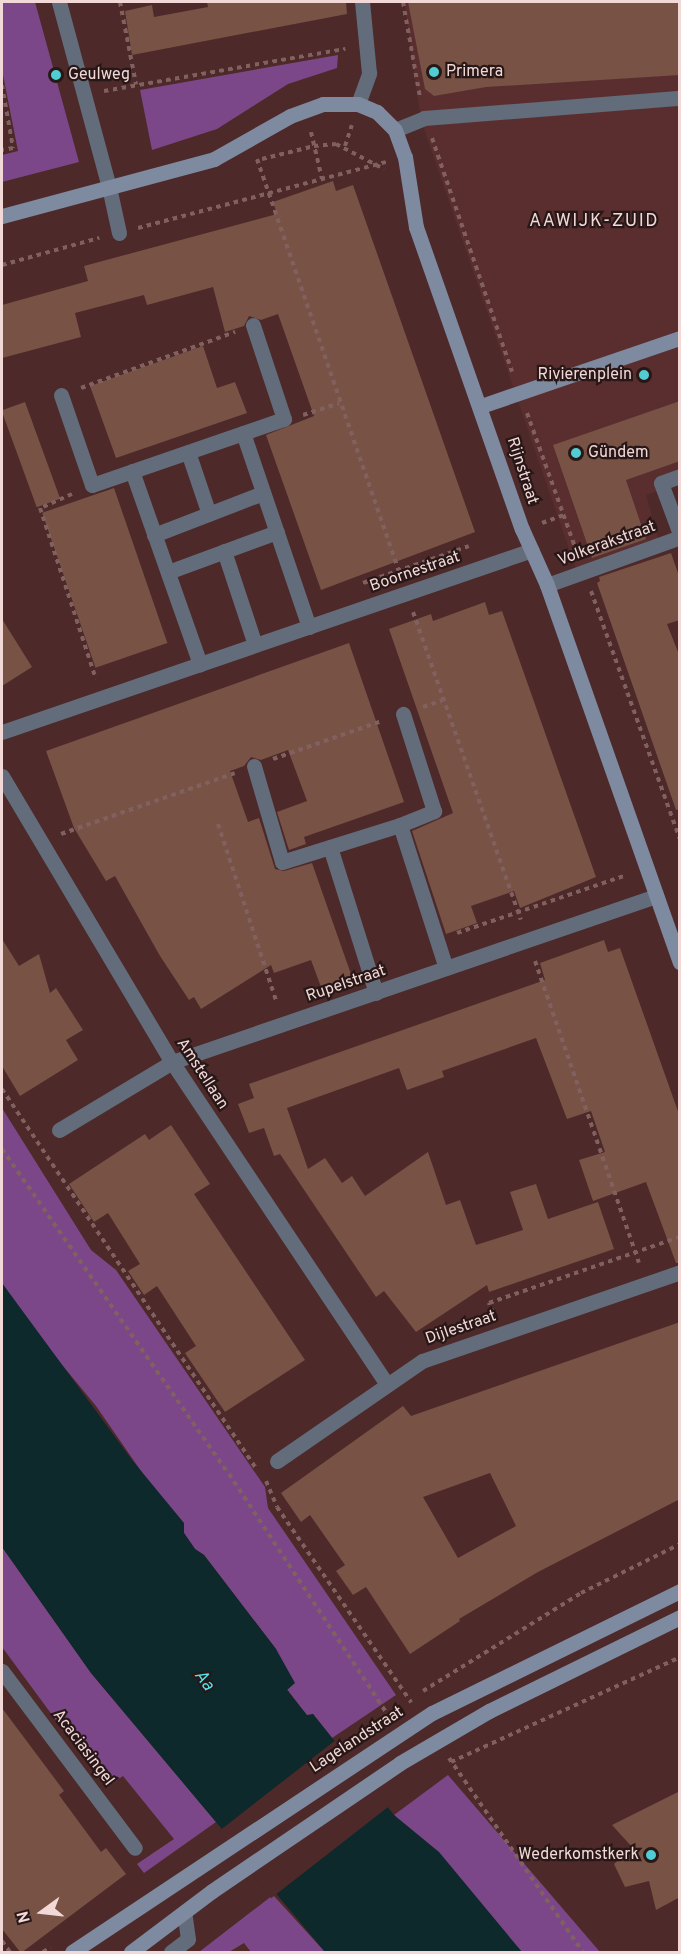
<!DOCTYPE html>
<meta charset="utf-8">
<style>
body{margin:0}
#map{position:relative;width:681px;height:1954px;overflow:hidden;background:#4d2929;font-family:Overpass,sans-serif}
div>[style]{position:absolute}
[style*='--x']{left:calc(var(--x)*1px);top:calc(var(--y)*1px);width:calc(var(--w)*1px);rotate:calc(var(--a)*1deg)}
.built>*{inset:0;background:#5a2e2e}
.green>*{inset:0;background:#7c4788}
.water>*{inset:0;background:#0d292b}
.pier>*{inset:0;background:#4d2929;transform-origin:0 0}
.building>*{inset:0;background:#775245;transform-origin:0 0}
.path>*{height:4px;margin-top:-2px;transform-origin:0;background:repeating-linear-gradient(90deg,#816060 0 4.5px,transparent 0 9px)}
.lane>*{height:15px;margin:-7.5px;padding:0 7.5px;transform-origin:7.5px;border-radius:7.5px;background:#636c7a}
.street>*{height:15px;margin:-7.5px;padding:0 7.5px;transform-origin:7.5px;border-radius:7.5px;background:#636c7a}
.secondary>*{height:15px;margin:-7.5px;padding:0 7.5px;transform-origin:7.5px;border-radius:7.5px;background:#7d8aa0}
.dots>*{width:16px;height:16px;translate:-50% -50%;box-sizing:border-box;border:3px solid #281717;border-radius:50%}
span{translate:-50% -50%;white-space:nowrap;text-align:center;line-height:1.15;-webkit-text-stroke:4.5px #281717;paint-order:stroke}
.poi-label{font-size:16px;color:#f2d9d8}
.left{translate:0 -50%;text-align:left}
.right{translate:-100% -50%;text-align:right}
.street-label{font-size:16px;color:#f2d9d8}
.neighbourhood-label{font-size:18px;color:#f2d9d8;letter-spacing:1.5px}
.water-label{font-size:18px;color:#55e1e9;font-style:italic}
.frame{position:absolute;inset:0;border:3px solid #f2d9d8;pointer-events:none}
.north{position:absolute;left:12px;top:1882px;width:60px;height:60px;-webkit-text-stroke:4px #281717;paint-order:stroke;rotate:255deg;font-size:16px;font-weight:700;line-height:24px;text-align:center;color:#f2d9d8}
.north::after{content:'';display:block;margin:auto;width:21px;height:27px;background:#f2d9d8;clip-path:polygon(50% 0,100% 100%,50% 72%,0 100%)}
</style>
<div id="map">
<div class="built">
<div style="clip-path:polygon(404px 2px,679px 2px,680px 483px,646px 495px,659px 541px,577px 572px,421px 120px)"></div>
</div>
<div class="green">
<div style="clip-path:polygon(2px 2px,35px 2px,79px 162px,2px 182px,2px 155px,18px 151px,2px 70px)"></div>
<div style="clip-path:polygon(338px 55px,337px 68px,288px 84px,217px 129px,152px 150px,140px 90px)"></div>
<div style="clip-path:polygon(2px 1108px,91px 1250px,116px 1270px,265px 1487px,268px 1508px,396px 1695px,332px 1738px,313px 1714px,307px 1716px,287px 1689px,276px 1649px,204px 1555px,195px 1549px,96px 1406px,39px 1337px,2px 1283px)"></div>
<div style="clip-path:polygon(2px 1547px,91px 1673px,216px 1822px,144px 1873px,137px 1864px,174px 1839px,123px 1776px,106px 1788px,2px 1647px)"></div>
<div style="clip-path:polygon(448px 1775px,600px 1952px,522px 1952px,394px 1815px)"></div>
<div style="clip-path:polygon(273px 1895px,325px 1952px,251px 1952px,244px 1943px,229px 1952px,199px 1952px)"></div>
</div>
<div class="water">
<div style="clip-path:polygon(2px 1283px,132px 1460px,184px 1523px,184px 1533px,195px 1549px,204px 1555px,276px 1649px,295px 1683px,287px 1690px,307px 1715px,313px 1714px,394px 1815px,439px 1852px,522px 1952px,325px 1952px,91px 1673px,2px 1547px)"></div>
</div>
<div class="pier">
<div style="left:337px;top:1739px;width:85px;height:150px;rotate:52deg"></div>
</div>
<div class="building">
<div style="clip-path:polygon(207px 2px,346px 2px,347px 14px,132px 55px,125px 11px,152px 5px,154px 17px,208px 7px)"></div>
<div style="clip-path:polygon(408px 2px,678px 2px,680px 75px,486px 87px,434px 96px,425px 89px)"></div>
<div style="clip-path:polygon(333px 181px,336px 191px,353px 185px,475px 532px,321px 590px,266px 435px,314px 416px,278px 314px,261px 320px,249px 316px,244px 326px,225px 332px,213px 287px,147px 305px,144px 295px,75px 313px,81px 337px,2px 358px,2px 305px,88px 281px,84px 266px,277px 214px,273px 202px)"></div>
<div style="clip-path:polygon(203px 346px,217px 388px,235px 382px,247px 413px,116px 458px,90px 386px)"></div>
<div style="clip-path:polygon(680px 401px,680px 461px,626px 480px,646px 539px,592px 558px,553px 445px)"></div>
<div style="left:25px;top:402px;width:103px;height:25px;rotate:70deg"></div>
<div style="left:114px;top:488px;width:164px;height:76px;rotate:71deg"></div>
<div style="clip-path:polygon(671px 553px,680px 579px,680px 620px,667px 624px,680px 657px,680px 809px,676px 810px,597px 583px,600px 581px,599px 577px)"></div>
<div style="clip-path:polygon(485px 602px,489px 615px,502px 611px,596px 877px,520px 908px,514px 891px,471px 906px,477px 923px,446px 934px,412px 831px,453px 813px,389px 629px,431px 614px,433px 621px)"></div>
<div style="clip-path:polygon(2px 619px,32px 667px,2px 686px)"></div>
<div style="clip-path:polygon(349px 643px,404px 802px,304px 837px,306px 844px,289px 850px,277px 812px,307px 801px,288px 750px,261px 760px,251px 757px,244px 766px,230px 771px,248px 822px,259px 818px,275px 869px,284px 871px,312px 863px,352px 977px,321px 987px,311px 960px,274px 973px,271px 965px,201px 1009px,194px 997px,189px 1000px,160px 956px,115px 876px,106px 881px,74px 828px,46px 751px)"></div>
<div style="clip-path:polygon(2px 939px,19px 966px,39px 954px,50px 993px,56px 988px,83px 1030px,66px 1040px,78px 1060px,20px 1096px,2px 1066px)"></div>
<div style="clip-path:polygon(604px 940px,608px 952px,620px 948px,680px 1117px,680px 1263px,676px 1263px,646px 1182px,593px 1201px,579px 1160px,605px 1152px,591px 1111px,567px 1119px,536px 1038px,442px 1071px,444px 1077px,407px 1090px,399px 1068px,287px 1108px,308px 1169px,325px 1158px,342px 1183px,352px 1176px,365px 1196px,428px 1152px,446px 1205px,460px 1200px,476px 1245px,523px 1230px,510px 1192px,536px 1184px,548px 1219px,598px 1202px,614px 1249px,489px 1292px,487px 1285px,416px 1332px,384px 1291px,376px 1297px,280px 1154px,274px 1156px,264px 1128px,249px 1133px,238px 1104px,254px 1098px,249px 1084px,545px 980px,540px 963px)"></div>
<div style="clip-path:polygon(171px 1125px,210px 1184px,194px 1194px,305px 1360px,225px 1412px,185px 1353px,196px 1346px,157px 1286px,144px 1295px,128px 1271px,140px 1264px,108px 1213px,94px 1222px,69px 1184px,145px 1134px,149px 1140px)"></div>
<div style="clip-path:polygon(evenodd,680px 1322px,680px 1499px,538px 1572px,459px 1619px,460px 1621px,410px 1654px,366px 1587px,353px 1595px,336px 1571px,345px 1565px,310px 1515px,301px 1522px,281px 1493px,403px 1406px,411px 1416px,680px 1322px,490px 1473px,516px 1526px,458px 1558px,423px 1497px,490px 1473px)"></div>
<div style="clip-path:polygon(2px 1708px,64px 1791px,59px 1795px,101px 1852px,106px 1848px,126px 1874px,21px 1953px,2px 1929px)"></div>
<div style="clip-path:polygon(680px 1791px,680px 1897px,656px 1910px,649px 1881px,625px 1887px,614px 1864px,632px 1847px,612px 1825px)"></div>
</div>
<div class="path">
<div style="--x:120;--y:2;--w:84;--a:79"></div>
<div style="--x:403;--y:2;--w:97;--a:79.9"></div>
<div style="--x:2;--y:85;--w:64;--a:80.1"></div>
<div style="--x:13;--y:148;--w:11;--a:170"></div>
<div style="--x:104;--y:91;--w:245;--a:-9.9"></div>
<div style="--x:311;--y:132;--w:48;--a:76.8"></div>
<div style="--x:432;--y:138;--w:247;--a:71.1"></div>
<div style="--x:345;--y:146;--w:22;--a:-72"></div>
<div style="--x:257;--y:159;--w:439;--a:71"></div>
<div style="--x:262;--y:159;--w:54;--a:-14"></div>
<div style="--x:314;--y:146;--w:22;--a:-5"></div>
<div style="--x:336;--y:144;--w:54;--a:27.5"></div>
<div style="--x:138;--y:228;--w:257;--a:-14.9"></div>
<div style="--x:2;--y:265;--w:101;--a:-15.6"></div>
<div style="--x:81;--y:388;--w:164;--a:-20"></div>
<div style="--x:527;--y:413;--w:149;--a:70.3"></div>
<div style="--x:303;--y:415;--w:38;--a:-18"></div>
<div style="--x:72;--y:494;--w:35;--a:156"></div>
<div style="--x:40;--y:508;--w:180;--a:71.9"></div>
<div style="--x:542;--y:523;--w:23;--a:-20"></div>
<div style="--x:363;--y:583;--w:112;--a:-19.2"></div>
<div style="--x:591;--y:591;--w:263;--a:70.3"></div>
<div style="--x:413;--y:612;--w:326;--a:70.7"></div>
<div style="--x:423;--y:707;--w:21;--a:-19"></div>
<div style="--x:273;--y:759;--w:115;--a:-19.2"></div>
<div style="--x:218;--y:824;--w:188;--a:71.8"></div>
<div style="--x:61;--y:834;--w:184;--a:-19.3"></div>
<div style="--x:457;--y:933;--w:179;--a:-18.9"></div>
<div style="--x:535;--y:961;--w:319;--a:71"></div>
<div style="--x:2;--y:1089;--w:456;--a:56.2"></div>
<div style="--x:2;--y:1149;--w:396;--a:55.1"></div>
<div style="--x:229;--y:1474;--w:287;--a:56.6"></div>
<div style="--x:493;--y:1313;--w:11;--a:-112"></div>
<div style="--x:489;--y:1303;--w:202;--a:-19.1"></div>
<div style="--x:266;--y:1481;--w:28;--a:67"></div>
<div style="--x:277;--y:1507;--w:237;--a:55.5"></div>
<div style="--x:423;--y:1691;--w:186;--a:-31.8"></div>
<div style="--x:581;--y:1593;--w:110;--a:-26.3"></div>
<div style="--x:449;--y:1758;--w:236;--a:55.4"></div>
<div style="--x:451;--y:1762;--w:252;--a:-24.6"></div>
<div style="--x:2;--y:1941;--w:14;--a:54"></div>
<div style="--x:43;--y:1952;--w:9;--a:-32"></div>
</div>
<div class="lane">
<div style="--x:109;--y:187;--w:47;--a:77.7"></div>
<div style="--x:61;--y:395;--w:95;--a:71"></div>
<div style="--x:92;--y:485;--w:203;--a:-19"></div>
<div style="--x:284;--y:419;--w:99;--a:-108.3"></div>
<div style="--x:243;--y:433;--w:205;--a:71.2"></div>
<div style="--x:188;--y:452;--w:65;--a:71.3"></div>
<div style="--x:132;--y:471;--w:205;--a:70.6"></div>
<div style="--x:680;--y:476;--w:20;--a:160"></div>
<div style="--x:661;--y:483;--w:54;--a:69.6"></div>
<div style="--x:154;--y:535;--w:117;--a:-21.1"></div>
<div style="--x:224;--y:551;--w:99;--a:71.7"></div>
<div style="--x:168;--y:572;--w:116;--a:-20.2"></div>
<div style="--x:254;--y:766;--w:100;--a:73.7"></div>
<div style="--x:282;--y:862;--w:124;--a:-17.4"></div>
<div style="--x:400;--y:825;--w:37;--a:-22"></div>
<div style="--x:434;--y:811;--w:102;--a:-107.7"></div>
<div style="--x:400;--y:825;--w:150;--a:72.2"></div>
<div style="--x:330;--y:847;--w:153;--a:72.5"></div>
</div>
<div class="street">
<div style="--x:59;--y:2;--w:192;--a:74.9"></div>
<div style="--x:358;--y:104;--w:33;--a:-70"></div>
<div style="--x:369;--y:73;--w:71;--a:-95.6"></div>
<div style="--x:395;--y:130;--w:31;--a:-22"></div>
<div style="--x:424;--y:118;--w:257;--a:-4.5"></div>
<div style="--x:547;--y:585;--w:141;--a:-19.8"></div>
<div style="--x:2;--y:732;--w:560;--a:-18.95"></div>
<div style="--x:2;--y:776;--w:333;--a:59.3"></div>
<div style="--x:172;--y:1062;--w:386;--a:56.3"></div>
<div style="--x:59;--y:1130;--w:132;--a:-31"></div>
<div style="--x:172;--y:1062;--w:512;--a:-18.93"></div>
<div style="--x:277;--y:1461;--w:176;--a:-34.6"></div>
<div style="--x:422;--y:1361;--w:273;--a:-19"></div>
<div style="--x:2;--y:1671;--w:221;--a:53.1"></div>
<div style="--x:171;--y:1952;--w:21;--a:-37"></div>
<div style="--x:188;--y:1939;--w:27;--a:-98"></div>
</div>
<div class="secondary">
<div style="--x:2;--y:216;--w:220;--a:-15"></div>
<div style="--x:214;--y:159;--w:87;--a:-29.5"></div>
<div style="--x:290;--y:116;--w:35;--a:-20"></div>
<div style="--x:323;--y:104;--w:35;--a:0"></div>
<div style="--x:358;--y:104;--w:21;--a:23"></div>
<div style="--x:377;--y:112;--w:25;--a:45"></div>
<div style="--x:395;--y:130;--w:29;--a:70"></div>
<div style="--x:405;--y:157;--w:71;--a:81.1"></div>
<div style="--x:416;--y:227;--w:320;--a:70.7"></div>
<div style="--x:522;--y:529;--w:61;--a:65.9"></div>
<div style="--x:547;--y:585;--w:400;--a:70.6"></div>
<div style="--x:481;--y:406;--w:210;--a:-18.9"></div>
<div style="--x:72;--y:1952;--w:432;--a:-33.6"></div>
<div style="--x:432;--y:1713;--w:276;--a:-26.2"></div>
<div style="--x:131;--y:1952;--w:101;--a:-37"></div>
<div style="--x:212;--y:1891;--w:227;--a:-34.2"></div>
<div style="--x:400;--y:1763;--w:103;--a:-30.3"></div>
<div style="--x:489;--y:1711;--w:213;--a:-26.2"></div>
</div>
<div class="dots">
<div style="left:434px;top:72px;background:#51ccd3"></div>
<div style="left:56px;top:75px;background:#51ccd3"></div>
<div style="left:644px;top:375px;background:#51ccd3"></div>
<div style="left:576px;top:453px;background:#51ccd3"></div>
<div style="left:651px;top:1855px;background:#51ccd3"></div>
</div>
<div class="poi-label">
<span class="left" style="left:446px;top:72px">Primera</span>
<span class="left" style="left:68px;top:75px">Geulweg</span>
<span class="right" style="left:632px;top:375px">Rivierenplein</span>
<span class="left" style="left:588px;top:453px">Gündem</span>
<span class="right" style="left:639px;top:1855px">Wederkomstkerk</span>
</div>
<div class="street-label">
<span style="left:522px;top:471px;rotate:72deg">Rijnstraat</span>
<span style="left:607px;top:544px;rotate:-20deg">Volkerakstraat</span>
<span style="left:415px;top:572px;rotate:-19deg">Boornestraat</span>
<span style="left:346px;top:984px;rotate:-19deg">Rupelstraat</span>
<span style="left:202px;top:1074px;rotate:57deg">Amstellaan</span>
<span style="left:461px;top:1328px;rotate:-19deg">Dijlestraat</span>
<span style="left:357px;top:1740px;rotate:-33deg">Lagelandstraat</span>
<span style="left:83px;top:1748px;rotate:53deg">Acaciasingel</span>
</div>
<div class="neighbourhood-label">
<span style="left:594px;top:222px">AAWIJK-ZUID</span>
</div>
<div class="water-label">
<span style="left:203px;top:1681px;rotate:55deg">Aa</span>
</div>
<div class="frame"></div>
<div class="north">N</div>
</div>
